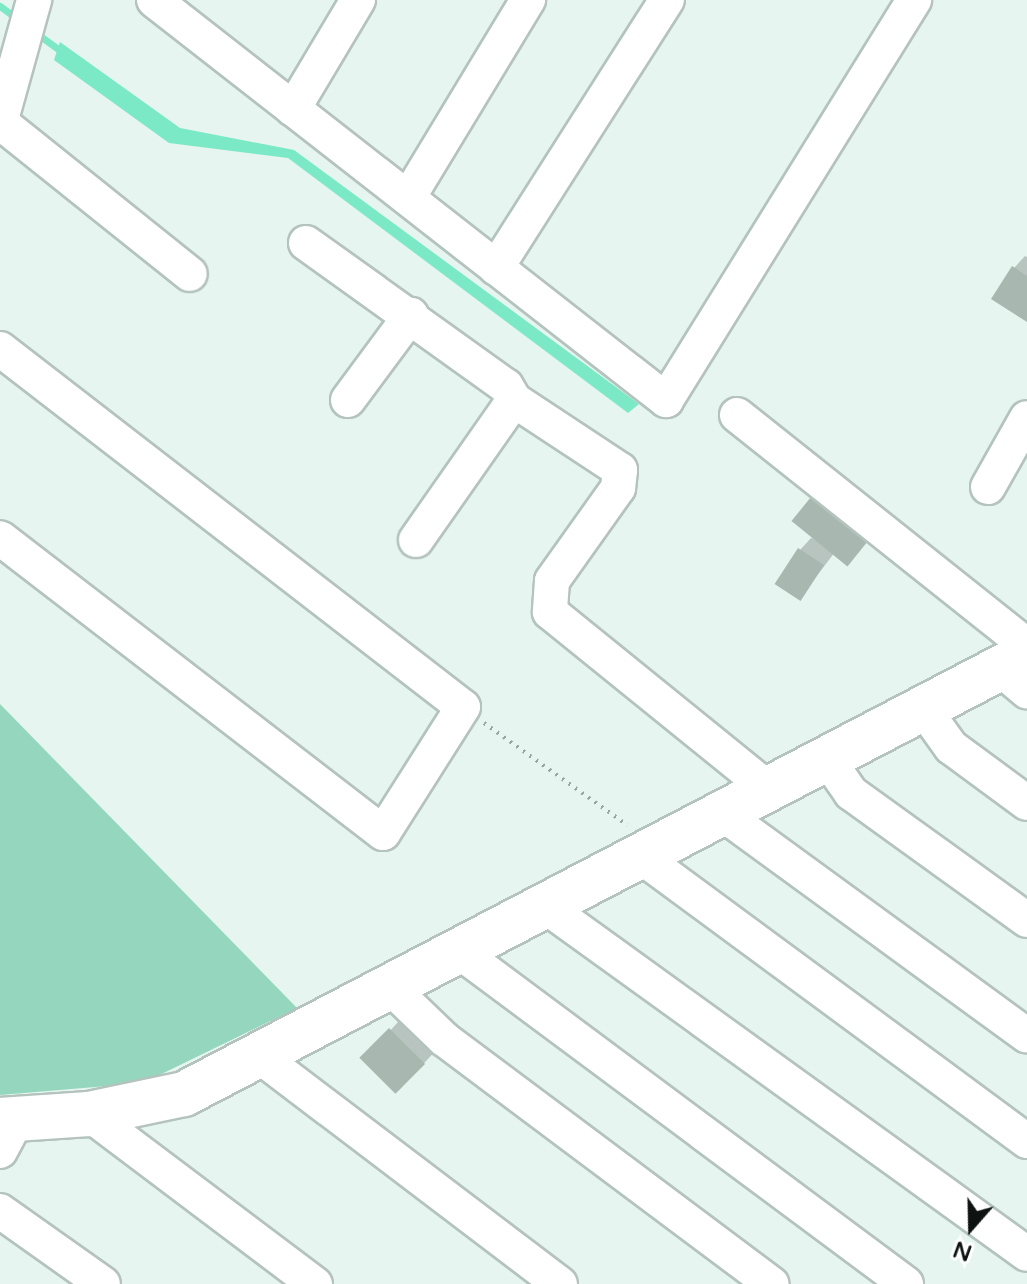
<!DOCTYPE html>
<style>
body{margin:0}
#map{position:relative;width:1027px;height:1284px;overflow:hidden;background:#e6f5ef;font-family:"Varela Round",sans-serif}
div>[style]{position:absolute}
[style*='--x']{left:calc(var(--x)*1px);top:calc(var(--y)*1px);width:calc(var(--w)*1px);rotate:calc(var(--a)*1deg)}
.green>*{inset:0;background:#94d6be}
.water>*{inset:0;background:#7be9c5}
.shadow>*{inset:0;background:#0003;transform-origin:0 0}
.stream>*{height:7px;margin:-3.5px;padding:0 3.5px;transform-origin:3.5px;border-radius:3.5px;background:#7be9c5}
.building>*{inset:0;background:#a9b7b1;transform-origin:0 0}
.path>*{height:4px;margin-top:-2px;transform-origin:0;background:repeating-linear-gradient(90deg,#9aa5a0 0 2px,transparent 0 8px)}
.roads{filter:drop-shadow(2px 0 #b4c3bd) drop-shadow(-2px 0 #b4c3bd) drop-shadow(0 2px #b4c3bd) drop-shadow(0 -2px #b4c3bd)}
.minor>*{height:34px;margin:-17px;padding:0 17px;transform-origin:17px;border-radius:17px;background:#fff}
.major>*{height:44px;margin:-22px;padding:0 22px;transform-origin:22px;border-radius:22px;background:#fff}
span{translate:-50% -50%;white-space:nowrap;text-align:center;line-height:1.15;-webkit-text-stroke:7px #fff;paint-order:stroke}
.north{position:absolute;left:931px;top:1188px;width:80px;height:80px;-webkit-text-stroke:6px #fff;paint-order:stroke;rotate:200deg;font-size:22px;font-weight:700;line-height:32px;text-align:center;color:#0e1311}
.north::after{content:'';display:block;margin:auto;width:28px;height:36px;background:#0e1311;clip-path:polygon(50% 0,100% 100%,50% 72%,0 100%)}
</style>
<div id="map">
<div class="green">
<div style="clip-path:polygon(0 704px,297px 1008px,143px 1083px,0 1095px)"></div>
</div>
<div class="water">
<div style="clip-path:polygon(60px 42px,180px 128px,294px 150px,639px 404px,628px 413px,288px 158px,169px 143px,54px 60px)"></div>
</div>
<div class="shadow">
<div style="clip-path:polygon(1025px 256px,1027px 257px,1027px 319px,1014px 268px)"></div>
<div style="clip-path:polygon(823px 487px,877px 530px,848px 563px,835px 552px,800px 598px,800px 550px,811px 538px,821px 541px,812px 499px)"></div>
<div style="left:401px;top:1019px;width:47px;height:55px;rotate:43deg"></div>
</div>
<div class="stream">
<div style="--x:0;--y:6;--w:25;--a:37"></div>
<div style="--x:36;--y:33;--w:36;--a:36"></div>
</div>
<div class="building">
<div style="clip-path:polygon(1012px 266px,1027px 276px,1027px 322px,991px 299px)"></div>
<div style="left:811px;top:497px;width:72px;height:31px;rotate:39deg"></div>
<div style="left:798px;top:548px;width:31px;height:43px;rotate:33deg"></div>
<div style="left:389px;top:1028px;width:51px;height:42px;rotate:45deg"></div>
</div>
<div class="path">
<div style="--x:484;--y:723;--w:176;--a:35.5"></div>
</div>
<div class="roads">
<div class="minor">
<div style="--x:154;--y:0;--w:650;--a:38"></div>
<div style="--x:666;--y:400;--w:471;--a:-58.2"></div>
<div style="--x:293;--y:109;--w:127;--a:-59.2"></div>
<div style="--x:0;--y:122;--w:243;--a:38.7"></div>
<div style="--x:0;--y:123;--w:128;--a:-74.5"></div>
<div style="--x:408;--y:198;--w:232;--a:-58.8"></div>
<div style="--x:306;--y:243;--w:246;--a:35.6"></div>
<div style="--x:506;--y:386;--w:16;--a:60"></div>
<div style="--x:514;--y:400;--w:127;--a:33.4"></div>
<div style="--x:620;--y:470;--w:18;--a:96"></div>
<div style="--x:618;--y:488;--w:114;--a:125.4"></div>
<div style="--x:552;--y:581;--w:31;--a:94"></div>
<div style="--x:550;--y:612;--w:278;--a:39"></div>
<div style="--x:496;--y:268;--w:318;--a:-57.5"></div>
<div style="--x:0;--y:349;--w:585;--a:37.71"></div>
<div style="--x:463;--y:707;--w:149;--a:122.4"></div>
<div style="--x:383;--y:833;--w:483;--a:-142.4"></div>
<div style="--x:348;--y:400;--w:106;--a:-53.5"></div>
<div style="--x:737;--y:415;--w:371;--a:38.5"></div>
<div style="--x:988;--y:487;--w:79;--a:-60.5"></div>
<div style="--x:416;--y:540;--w:171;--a:-55"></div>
<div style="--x:998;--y:667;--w:38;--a:40"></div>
<div style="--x:923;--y:708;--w:48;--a:54.3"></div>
<div style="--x:951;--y:747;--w:94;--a:36.4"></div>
<div style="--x:826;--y:757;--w:44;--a:55.2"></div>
<div style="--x:851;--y:793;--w:217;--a:35.8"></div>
<div style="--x:723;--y:814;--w:376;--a:36.1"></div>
<div style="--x:643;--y:858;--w:477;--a:36.4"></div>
<div style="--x:545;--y:906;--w:594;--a:35.83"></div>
<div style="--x:460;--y:952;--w:556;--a:36.66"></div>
<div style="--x:389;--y:986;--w:76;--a:43.9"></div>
<div style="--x:444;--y:1039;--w:409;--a:36.8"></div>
<div style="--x:262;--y:1058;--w:374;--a:37.2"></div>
<div style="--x:89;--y:1114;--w:283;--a:37"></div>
<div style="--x:0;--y:1151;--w:36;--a:-62"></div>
<div style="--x:0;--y:1211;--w:126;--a:35.3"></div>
</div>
<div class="major">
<div style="--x:0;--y:1120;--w:89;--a:-3.9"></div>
<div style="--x:89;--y:1114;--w:97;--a:-11.9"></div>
<div style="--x:184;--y:1094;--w:951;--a:-27.56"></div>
</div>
</div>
<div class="north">N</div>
</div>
